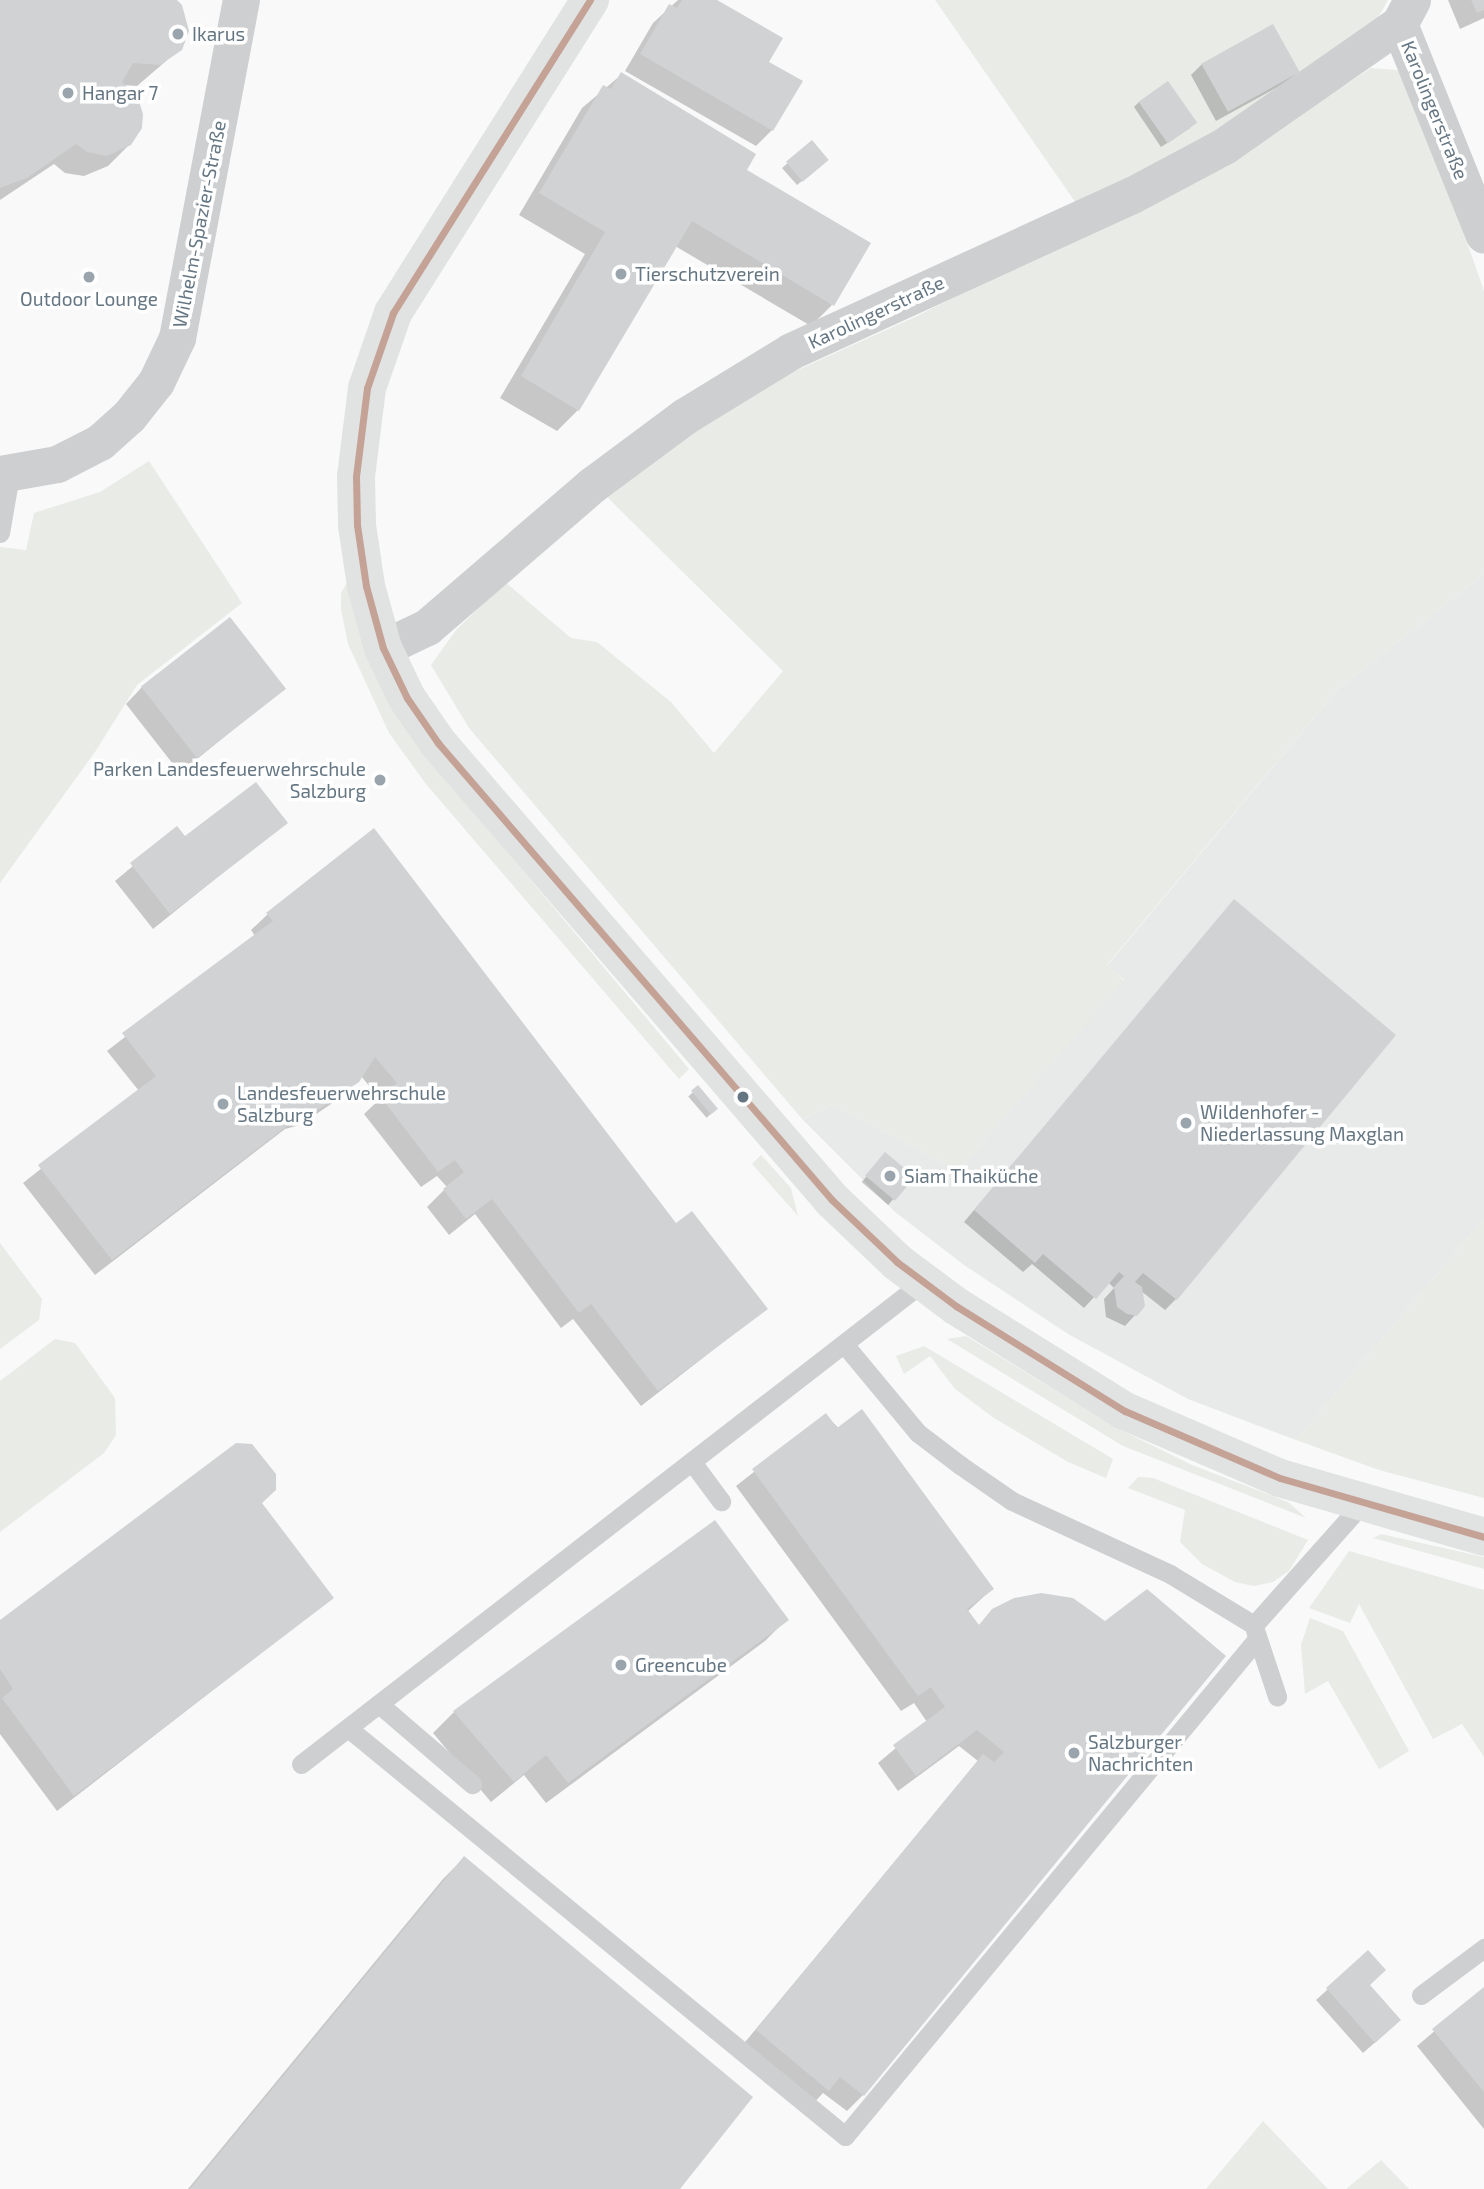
<!DOCTYPE html>
<meta charset="utf-8">
<style>
body{margin:0}
#map{position:relative;width:1484px;height:2189px;overflow:hidden;background:#f9f9f9;font-family:"Exo 2",sans-serif}
div>[style]{position:absolute}
[style*='--x']{left:calc(var(--x)*1px);top:calc(var(--y)*1px);width:calc(var(--w)*1px);rotate:calc(var(--a)*1deg)}
.built>*{inset:0;background:#e8e9e9}
.green>*{inset:0;background:#e8ebe6}
.shadow>*{inset:0;background:#0003;transform-origin:0 0}
.building>*{inset:0;background:#d0d2d3;transform-origin:0 0}
.lane>*{height:19px;margin:-9.5px;padding:0 9.5px;transform-origin:9.5px;border-radius:9.5px;background:#cecfd0}
.street>*{height:37px;margin:-18.5px;padding:0 18.5px;transform-origin:18.5px;border-radius:18.5px;background:#cecfd0}
.secondary>*{height:38px;margin:-19px;padding:0 19px;transform-origin:19px;border-radius:19px;background:#e1e2e2}
.bus-1>*{height:7px;margin:-3.5px;padding:0 3.5px;transform-origin:3.5px;border-radius:3.5px;background:#c4a296}
.dots>*{width:19px;height:19px;translate:-50% -50%;box-sizing:border-box;border:4px solid #fff;border-radius:50%}
span{translate:-50% -50%;white-space:nowrap;text-align:center;line-height:1.15;-webkit-text-stroke:7px #fff;paint-order:stroke}
.poi-label{font-size:19px;color:#657683}
.left{translate:0 -50%;text-align:left}
.right{translate:-100% -50%;text-align:right}
.street-label{font-size:19px;color:#657683}
</style>
<div id="map">
<div class="built">
<div style="clip-path:polygon(1484px 574px,1484px 1219px,1296px 1440px,1188px 1399px,1068px 1334px,964px 1265px,895px 1212px,803px 1120px,831px 1105px,958px 1170px,1124px 980px,1107px 966px,1338px 689px)"></div>
</div>
<div class="green">
<div style="clip-path:polygon(935px 0,1388px 0,1378px 18px,1226px 130px,1078px 206px)"></div>
<div style="clip-path:polygon(1371px 68px,1397px 70px,1413px 88px,1484px 291px,1484px 574px,1338px 689px,1107px 965px,1124px 981px,958px 1170px,831px 1105px,803px 1120px,469px 728px,431px 665px,456px 630px,505px 582px,571px 638px,597px 642px,671px 702px,714px 753px,783px 671px,606px 496px,670px 445px,771px 382px,917px 316px,1251px 147px)"></div>
<div style="clip-path:polygon(149px 461px,242px 603px,137px 685px,95px 752px,0 883px,0 547px,26px 550px,34px 513px,100px 492px)"></div>
<div style="clip-path:polygon(348px 581px,421px 749px,689px 1069px,679px 1079px,426px 784px,389px 733px,348px 644px,341px 609px,341px 593px)"></div>
<div style="clip-path:polygon(761px 1155px,791px 1188px,798px 1216px,752px 1164px)"></div>
<div style="clip-path:polygon(1484px 1219px,1484px 1498px,1379px 1470px,1296px 1440px)"></div>
<div style="clip-path:polygon(0 1243px,42px 1299px,39px 1320px,0 1349px)"></div>
<div style="clip-path:polygon(966px 1336px,1119px 1429px,1192px 1465px,1288px 1502px,1306px 1518px,1123px 1446px,947px 1339px)"></div>
<div style="clip-path:polygon(55px 1339px,75px 1343px,115px 1398px,116px 1435px,104px 1453px,0 1532px,0 1381px)"></div>
<div style="clip-path:polygon(924px 1346px,1113px 1459px,1106px 1478px,1068px 1462px,994px 1418px,955px 1389px,930px 1356px,904px 1374px,896px 1356px)"></div>
<div style="clip-path:polygon(1138px 1477px,1153px 1478px,1308px 1540px,1289px 1571px,1273px 1582px,1254px 1586px,1235px 1582px,1202px 1564px,1180px 1542px,1185px 1510px,1128px 1488px)"></div>
<div style="clip-path:polygon(1381px 1534px,1484px 1557px,1484px 1569px,1373px 1538px)"></div>
<div style="clip-path:polygon(1349px 1551px,1484px 1590px,1484px 1757px,1462px 1724px,1433px 1739px,1359px 1604px,1350px 1623px,1309px 1608px)"></div>
<div style="clip-path:polygon(1310px 1618px,1343px 1631px,1409px 1751px,1383px 1767px,1379px 1769px,1328px 1681px,1305px 1694px,1301px 1645px)"></div>
<div style="clip-path:polygon(1263px 2121px,1328px 2189px,1206px 2189px)"></div>
<div style="clip-path:polygon(1381px 2160px,1409px 2189px,1346px 2189px)"></div>
</div>
<div class="shadow">
<div style="clip-path:polygon(0 0,175px 0,180px 49px,137px 86px,123px 85px,130px 144px,108px 166px,84px 176px,65px 173px,54px 164px,0 200px)"></div>
<div style="clip-path:polygon(678px 0,714px 0,767px 62px,772px 130px,756px 146px,625px 71px,653px 23px)"></div>
<div style="clip-path:polygon(1448px 0,1484px 0,1484px 18px,1460px 29px)"></div>
<div style="clip-path:polygon(1202px 64px,1298px 72px,1287px 82px,1216px 121px,1191px 75px)"></div>
<div style="clip-path:polygon(621px 75px,832px 305px,811px 326px,675px 246px,578px 410px,557px 431px,500px 398px,585px 254px,519px 215px,582px 108px)"></div>
<div style="clip-path:polygon(1139px 102px,1190px 128px,1161px 147px,1134px 107px)"></div>
<div style="clip-path:polygon(811px 143px,822px 165px,797px 185px,782px 168px)"></div>
<div style="clip-path:polygon(142px 687px,283px 689px,180px 773px,126px 704px)"></div>
<div style="clip-path:polygon(285px 823px,153px 929px,115px 881px,177px 829px,185px 839px)"></div>
<div style="clip-path:polygon(1224px 913px,1176px 1299px,1165px 1310px,1141px 1291px,1136px 1314px,1125px 1326px,1106px 1317px,1104px 1299px,1114px 1288px,1108px 1282px,1084px 1308px,1032px 1264px,1023px 1272px,964px 1222px)"></div>
<div style="clip-path:polygon(268px 914px,676px 1226px,766px 1309px,641px 1406px,573px 1319px,561px 1328px,475px 1214px,449px 1235px,427px 1207px,447px 1187px,437px 1176px,421px 1187px,364px 1114px,380px 1099px,361px 1076px,340px 1098px,300px 1125px,285px 1129px,95px 1275px,23px 1183px,139px 1091px,107px 1051px,255px 936px,251px 930px)"></div>
<div style="left:698px;top:1088px;width:28px;height:13px;rotate:49deg"></div>
<div style="left:886px;top:1154px;width:35px;height:37px;rotate:41deg"></div>
<div style="clip-path:polygon(826px 1415px,992px 1589px,967px 1612px,978px 1626px,993px 1611px,1072px 1600px,863px 2095px,847px 2111px,823px 2093px,811px 2106px,741px 2047px,978px 1761px,959px 1746px,898px 1791px,878px 1763px,927px 1722px,914px 1703px,901px 1711px,736px 1486px)"></div>
<div style="clip-path:polygon(260px 1503px,332px 1598px,57px 1811px,0 1734px,0 1622px)"></div>
<div style="clip-path:polygon(786px 1620px,765px 1641px,546px 1803px,524px 1775px,491px 1802px,433px 1733px,454px 1712px)"></div>
<div style="clip-path:polygon(464px 1858px,677px 2189px,188px 2189px,443px 1879px)"></div>
<div style="clip-path:polygon(1368px 1953px,1368px 1985px,1388px 2031px,1363px 2053px,1316px 2000px)"></div>
<div style="clip-path:polygon(1484px 1989px,1484px 2129px,1417px 2046px)"></div>
</div>
<div class="building">
<div style="clip-path:polygon(0 0,177px 0,182px 5px,189px 31px,182px 50px,160px 65px,133px 63px,122px 82px,137px 95px,143px 114px,142px 128px,131px 145px,107px 156px,87px 152px,76px 144px,27px 178px,0 188px)"></div>
<div style="clip-path:polygon(682px 0,717px 0,783px 38px,769px 62px,803px 81px,773px 131px,640px 54px,669px 4px,677px 8px)"></div>
<div style="clip-path:polygon(1471px 0,1484px 0,1484px 10px,1477px 13px)"></div>
<div style="left:1273px;top:24px;width:55px;height:82px;rotate:61deg"></div>
<div style="clip-path:polygon(621px 72px,756px 154px,747px 170px,871px 243px,834px 306px,692px 221px,579px 411px,521px 376px,605px 232px,539px 193px,603px 85px,611px 89px)"></div>
<div style="left:1168px;top:81px;width:51px;height:36px;rotate:55deg"></div>
<div style="left:812px;top:140px;width:26px;height:34px;rotate:50deg"></div>
<div style="left:230px;top:617px;width:91px;height:113px;rotate:52deg"></div>
<div style="clip-path:polygon(256px 782px,288px 823px,170px 914px,130px 863px,177px 826px,185px 836px)"></div>
<div style="clip-path:polygon(374px 828px,676px 1223px,692px 1211px,768px 1309px,658px 1391px,591px 1304px,579px 1313px,492px 1199px,466px 1219px,443px 1189px,464px 1172px,455px 1160px,438px 1172px,380px 1096px,397px 1083px,375px 1057px,359px 1082px,319px 1109px,304px 1113px,112px 1260px,38px 1165px,156px 1076px,122px 1033px,273px 921px,266px 913px)"></div>
<div style="clip-path:polygon(1234px 899px,1396px 1035px,1177px 1300px,1143px 1273px,1135px 1282px,1142px 1287px,1145px 1306px,1137px 1316px,1127px 1314px,1117px 1307px,1114px 1287px,1124px 1276px,1119px 1272px,1096px 1299px,1043px 1254px,1035px 1263px,974px 1210px)"></div>
<div style="left:698px;top:1085px;width:31px;height:9px;rotate:50deg"></div>
<div style="left:885px;top:1152px;width:39px;height:31px;rotate:40deg"></div>
<div style="clip-path:polygon(862px 1409px,994px 1589px,967px 1609px,979px 1625px,992px 1609px,1014px 1598px,1041px 1593px,1073px 1598px,1105px 1621px,1147px 1589px,1226px 1656px,864px 2096px,840px 2077px,829px 2091px,756px 2030px,983px 1754px,994px 1762px,1004px 1752px,977px 1730px,916px 1776px,893px 1745px,945px 1707px,931px 1687px,918px 1696px,752px 1469px,826px 1413px,837px 1428px)"></div>
<div style="clip-path:polygon(236px 1443px,252px 1444px,276px 1474px,276px 1490px,262px 1503px,334px 1598px,74px 1796px,2px 1698px,13px 1689px,0 1669px,0 1620px)"></div>
<div style="clip-path:polygon(715px 1520px,789px 1620px,568px 1783px,546px 1755px,514px 1782px,453px 1711px)"></div>
<div style="clip-path:polygon(464px 1856px,753px 2097px,680px 2189px,190px 2189px)"></div>
<div style="clip-path:polygon(1368px 1950px,1386px 1970px,1370px 1985px,1401px 2020px,1375px 2043px,1326px 1988px)"></div>
<div style="clip-path:polygon(1484px 1987px,1484px 2092px,1432px 2029px)"></div>
</div>
<div class="lane">
<div style="--x:0;--y:533;--w:59;--a:-80.2"></div>
<div style="--x:844;--y:1344;--w:116;--a:50.3"></div>
<div style="--x:918;--y:1433;--w:53;--a:37.3"></div>
<div style="--x:960;--y:1465;--w:63;--a:34.7"></div>
<div style="--x:1012;--y:1501;--w:174;--a:24.8"></div>
<div style="--x:1170;--y:1574;--w:98;--a:31.3"></div>
<div style="--x:1254;--y:1625;--w:161;--a:-48.3"></div>
<div style="--x:692;--y:1462;--w:49;--a:53.4"></div>
<div style="--x:1255;--y:1630;--w:70;--a:71.6"></div>
<div style="--x:379;--y:1704;--w:123;--a:40.7"></div>
<div style="--x:348;--y:1728;--w:643;--a:39.38"></div>
<div style="--x:845;--y:2136;--w:646;--a:-50.34"></div>
<div style="--x:301;--y:1764;--w:787;--a:-37.77"></div>
<div style="--x:1421;--y:1995;--w:79;--a:-36.7"></div>
</div>
<div class="street">
<div style="--x:1412;--y:0;--w:27;--a:118"></div>
<div style="--x:1399;--y:24;--w:227;--a:68.1"></div>
<div style="--x:0;--y:474;--w:58;--a:-10"></div>
<div style="--x:57;--y:464;--w:48;--a:-27.1"></div>
<div style="--x:100;--y:442;--w:39;--a:-42"></div>
<div style="--x:129;--y:416;--w:43;--a:-51.5"></div>
<div style="--x:156;--y:382;--w:49;--a:-64.5"></div>
<div style="--x:177;--y:338;--w:344;--a:-79.3"></div>
<div style="--x:383;--y:648;--w:49;--a:-25.5"></div>
<div style="--x:427;--y:627;--w:218;--a:-40.7"></div>
<div style="--x:592;--y:485;--w:116;--a:-36.6"></div>
<div style="--x:685;--y:416;--w:124;--a:-31.5"></div>
<div style="--x:791;--y:351;--w:375;--a:-24.6"></div>
<div style="--x:1132;--y:195;--w:104;--a:-28"></div>
<div style="--x:1224;--y:146;--w:213;--a:-34.9"></div>
</div>
<div class="secondary">
<div style="--x:590;--y:0;--w:370;--a:122.2"></div>
<div style="--x:393;--y:313;--w:79;--a:109.1"></div>
<div style="--x:367;--y:388;--w:89;--a:97.1"></div>
<div style="--x:356;--y:476;--w:49;--a:88.8"></div>
<div style="--x:357;--y:525;--w:62;--a:81.6"></div>
<div style="--x:366;--y:586;--w:64;--a:74.7"></div>
<div style="--x:383;--y:648;--w:55;--a:64.4"></div>
<div style="--x:407;--y:698;--w:55;--a:55.4"></div>
<div style="--x:438;--y:743;--w:603;--a:49.23"></div>
<div style="--x:832;--y:1200;--w:90;--a:43.6"></div>
<div style="--x:897;--y:1262;--w:74;--a:36.7"></div>
<div style="--x:956;--y:1306;--w:199;--a:31.9"></div>
<div style="--x:1125;--y:1411;--w:169;--a:23.4"></div>
<div style="--x:1280;--y:1478;--w:212;--a:16.1"></div>
</div>
<div class="bus-1">
<div style="--x:590;--y:0;--w:370;--a:122.2"></div>
<div style="--x:393;--y:313;--w:79;--a:109.1"></div>
<div style="--x:367;--y:388;--w:89;--a:97.1"></div>
<div style="--x:356;--y:476;--w:49;--a:88.8"></div>
<div style="--x:357;--y:525;--w:62;--a:81.6"></div>
<div style="--x:366;--y:586;--w:64;--a:74.7"></div>
<div style="--x:383;--y:648;--w:55;--a:64.4"></div>
<div style="--x:407;--y:698;--w:55;--a:55.4"></div>
<div style="--x:438;--y:743;--w:603;--a:49.23"></div>
<div style="--x:832;--y:1200;--w:90;--a:43.6"></div>
<div style="--x:897;--y:1262;--w:74;--a:36.7"></div>
<div style="--x:956;--y:1306;--w:199;--a:31.9"></div>
<div style="--x:1125;--y:1411;--w:169;--a:23.4"></div>
<div style="--x:1280;--y:1478;--w:212;--a:16.1"></div>
</div>
<div class="dots">
<div style="left:178px;top:34px;background:#99a4ac"></div>
<div style="left:68px;top:93px;background:#99a4ac"></div>
<div style="left:621px;top:274px;background:#99a4ac"></div>
<div style="left:89px;top:277px;background:#99a4ac"></div>
<div style="left:380px;top:780px;background:#99a4ac"></div>
<div style="left:743px;top:1097px;background:#657683"></div>
<div style="left:223px;top:1104px;background:#99a4ac"></div>
<div style="left:1186px;top:1123px;background:#99a4ac"></div>
<div style="left:890px;top:1176px;background:#99a4ac"></div>
<div style="left:621px;top:1665px;background:#99a4ac"></div>
<div style="left:1074px;top:1753px;background:#99a4ac"></div>
</div>
<div class="poi-label">
<span class="left" style="left:192px;top:34px">Ikarus</span>
<span class="left" style="left:82px;top:93px">Hangar 7</span>
<span class="left" style="left:635px;top:274px">Tierschutzverein</span>
<span style="left:89px;top:299px">Outdoor Lounge</span>
<span class="right" style="left:366px;top:780px">Parken Landesfeuerwehrschule<br>Salzburg</span>
<span class="left" style="left:237px;top:1104px">Landesfeuerwehrschule<br>Salzburg</span>
<span class="left" style="left:1200px;top:1123px">Wildenhofer -<br>Niederlassung Maxglan</span>
<span class="left" style="left:904px;top:1176px">Siam Thaiküche</span>
<span class="left" style="left:635px;top:1665px">Greencube</span>
<span class="left" style="left:1088px;top:1753px">Salzburger<br>Nachrichten</span>
</div>
<div class="street-label">
<span style="left:1435px;top:110px;rotate:68deg">Karolingerstraße</span>
<span style="left:199px;top:224px;rotate:-79deg">Wilhelm-Spazier-Straße</span>
<span style="left:876px;top:312px;rotate:-25deg">Karolingerstraße</span>
</div>
</div>
